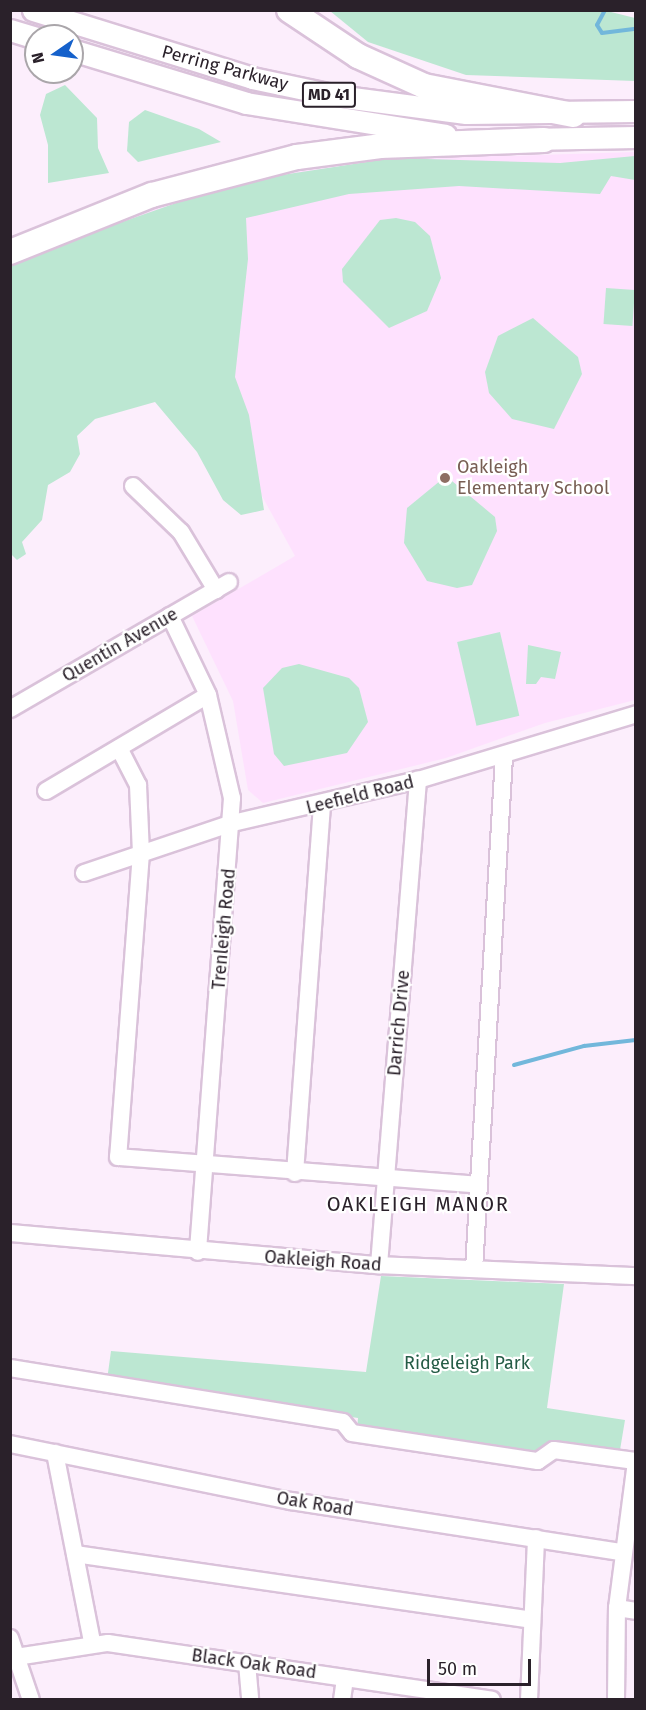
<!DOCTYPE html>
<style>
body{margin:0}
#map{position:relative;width:646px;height:1710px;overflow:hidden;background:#fceefc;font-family:"Fira Sans",sans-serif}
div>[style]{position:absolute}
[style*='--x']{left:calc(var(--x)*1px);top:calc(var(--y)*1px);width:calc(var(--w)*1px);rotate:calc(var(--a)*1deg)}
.built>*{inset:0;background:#fee1fe}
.green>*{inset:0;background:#bce7d2;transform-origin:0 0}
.stream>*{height:4px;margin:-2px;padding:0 2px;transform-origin:2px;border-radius:2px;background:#72b7db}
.roads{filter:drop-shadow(2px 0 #dac2da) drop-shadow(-2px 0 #dac2da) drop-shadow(0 2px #dac2da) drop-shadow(0 -2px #dac2da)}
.minor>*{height:16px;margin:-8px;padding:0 8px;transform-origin:8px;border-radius:8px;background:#fff}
.major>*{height:21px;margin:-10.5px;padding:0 10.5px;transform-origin:10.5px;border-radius:10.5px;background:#fff}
.highway>*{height:24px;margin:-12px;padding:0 12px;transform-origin:12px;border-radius:12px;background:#fff}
.dots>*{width:16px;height:16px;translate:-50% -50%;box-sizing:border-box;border:3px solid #fff;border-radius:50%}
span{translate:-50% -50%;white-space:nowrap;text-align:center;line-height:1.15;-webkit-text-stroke:4.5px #fff;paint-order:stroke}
.shield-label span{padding:2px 4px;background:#fff;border:2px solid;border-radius:4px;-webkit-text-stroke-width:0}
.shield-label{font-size:16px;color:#2a212a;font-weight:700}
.street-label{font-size:18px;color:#2a212a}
.education-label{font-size:18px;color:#785e54}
.left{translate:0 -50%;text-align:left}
.park-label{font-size:18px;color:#255c46}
.neighbourhood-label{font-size:20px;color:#2a212a;letter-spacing:1.5px}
.frame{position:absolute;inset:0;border:12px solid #2a212a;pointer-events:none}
.north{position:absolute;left:24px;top:24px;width:60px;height:60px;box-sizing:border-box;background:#fff;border:2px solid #aaa6aa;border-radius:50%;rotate:257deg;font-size:16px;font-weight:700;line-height:24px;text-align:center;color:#2a212a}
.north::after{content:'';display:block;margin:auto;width:21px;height:27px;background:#1561cb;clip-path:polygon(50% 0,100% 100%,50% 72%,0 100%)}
.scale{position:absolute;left:427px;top:1659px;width:104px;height:27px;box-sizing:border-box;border:3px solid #2a212a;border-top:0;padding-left:8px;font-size:18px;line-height:21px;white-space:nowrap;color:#2a212a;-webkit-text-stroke:4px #fff;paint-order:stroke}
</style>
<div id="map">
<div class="built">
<div style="clip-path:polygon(429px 151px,507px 156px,635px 152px,635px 700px,545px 723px,446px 758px,263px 803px,248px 790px,233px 701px,192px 616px,295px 556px,181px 349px,61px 237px,249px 175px)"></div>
</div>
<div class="green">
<div style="clip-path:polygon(330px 11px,607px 11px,635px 18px,635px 81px,466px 75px,368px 42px)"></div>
<div style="clip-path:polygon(65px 85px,97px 118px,98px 148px,109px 173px,48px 183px,48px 145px,40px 115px,46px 94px)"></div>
<div style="clip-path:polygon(145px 110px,199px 129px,221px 142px,138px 162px,127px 151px,129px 122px)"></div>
<div style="clip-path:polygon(635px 156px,635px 180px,611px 176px,600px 194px,459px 186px,349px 194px,246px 218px,248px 259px,235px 377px,249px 415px,264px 510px,241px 515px,223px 500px,197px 452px,155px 402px,95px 419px,77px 436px,80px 454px,70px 472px,48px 485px,42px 520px,22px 542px,26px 554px,17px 560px,11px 554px,11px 261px,236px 182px,393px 158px,560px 163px)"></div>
<div style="clip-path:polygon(396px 218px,415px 222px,430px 236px,441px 278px,427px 311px,389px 328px,343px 282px,342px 269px,380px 220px)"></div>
<div style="left:606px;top:288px;width:29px;height:36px;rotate:4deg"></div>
<div style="clip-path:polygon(533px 318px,578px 357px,582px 374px,554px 429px,512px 419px,489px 393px,485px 372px,498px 336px)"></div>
<div style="clip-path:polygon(446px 476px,495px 517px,497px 531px,472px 585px,457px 588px,427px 581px,404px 543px,407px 508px)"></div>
<div style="left:500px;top:632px;width:86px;height:44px;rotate:77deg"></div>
<div style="clip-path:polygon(528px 645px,561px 652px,555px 679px,541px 677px,536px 684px,526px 684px)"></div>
<div style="clip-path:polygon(299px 664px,349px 678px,359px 688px,368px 722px,347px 753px,284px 766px,274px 754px,263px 688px,282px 668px)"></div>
<div style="clip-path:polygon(381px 1276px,564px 1284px,547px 1408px,625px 1420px,619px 1456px,546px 1446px,543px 1458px,357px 1430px,358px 1418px,107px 1380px,111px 1351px,366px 1372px)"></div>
</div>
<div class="stream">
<div style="--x:605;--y:10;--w:17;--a:118"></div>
<div style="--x:597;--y:25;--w:9;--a:58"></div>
<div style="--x:602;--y:33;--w:34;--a:-7"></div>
<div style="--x:514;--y:1065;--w:73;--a:-15.2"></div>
<div style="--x:584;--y:1046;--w:52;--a:-6.6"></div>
</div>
<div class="roads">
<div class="minor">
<div style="--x:133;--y:486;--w:66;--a:43.8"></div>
<div style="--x:181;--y:532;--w:68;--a:58.9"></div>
<div style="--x:170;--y:616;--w:88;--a:64.3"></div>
<div style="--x:208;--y:695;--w:106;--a:76.9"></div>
<div style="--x:232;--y:798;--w:455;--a:94.3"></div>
<div style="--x:10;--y:709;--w:253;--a:-30.1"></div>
<div style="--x:119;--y:748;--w:42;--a:62.8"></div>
<div style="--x:138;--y:785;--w:68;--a:87.5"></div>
<div style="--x:141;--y:853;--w:305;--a:94.3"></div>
<div style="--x:118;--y:1157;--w:362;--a:4.4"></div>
<div style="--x:46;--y:791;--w:188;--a:-30.7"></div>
<div style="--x:84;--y:873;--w:157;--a:-18.6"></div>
<div style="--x:233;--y:823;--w:190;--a:-13.1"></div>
<div style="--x:418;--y:780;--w:228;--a:-16.8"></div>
<div style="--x:295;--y:1173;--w:369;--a:-85.8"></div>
<div style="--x:10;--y:1233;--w:370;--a:5"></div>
<div style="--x:379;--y:1265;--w:257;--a:2.5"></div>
<div style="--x:379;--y:1265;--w:487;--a:-85.4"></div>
<div style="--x:474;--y:1269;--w:513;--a:-86.65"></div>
<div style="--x:10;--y:1368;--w:337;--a:9.2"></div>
<div style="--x:343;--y:1422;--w:14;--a:51"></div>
<div style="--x:352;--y:1433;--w:188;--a:8.6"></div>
<div style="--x:538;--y:1461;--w:19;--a:-35"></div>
<div style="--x:554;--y:1450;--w:82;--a:7.7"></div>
<div style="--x:10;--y:1444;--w:287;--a:11.5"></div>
<div style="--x:291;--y:1501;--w:335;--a:8.8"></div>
<div style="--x:55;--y:1453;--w:193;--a:78.9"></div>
<div style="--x:75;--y:1554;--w:461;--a:8.2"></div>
<div style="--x:617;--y:1608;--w:19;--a:9"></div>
<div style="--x:10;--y:1638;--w:65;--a:71.3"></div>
<div style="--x:16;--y:1657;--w:93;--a:-8.7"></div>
<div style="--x:108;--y:1643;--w:388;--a:8.4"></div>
<div style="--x:247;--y:1663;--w:37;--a:85"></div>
<div style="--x:342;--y:1700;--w:22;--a:-82"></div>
<div style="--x:529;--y:1700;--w:162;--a:-87.5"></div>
<div style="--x:616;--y:1700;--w:92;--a:-89.4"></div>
<div style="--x:617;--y:1608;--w:148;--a:-82.6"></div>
</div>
<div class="major">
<div style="--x:33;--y:10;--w:229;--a:17.2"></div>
<div style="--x:252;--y:78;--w:87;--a:12"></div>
<div style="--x:337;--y:96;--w:130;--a:7.5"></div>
<div style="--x:466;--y:113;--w:170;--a:-0.7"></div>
<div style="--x:10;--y:30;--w:27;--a:17"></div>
<div style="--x:72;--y:50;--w:182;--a:16.9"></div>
<div style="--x:246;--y:103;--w:202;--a:9.1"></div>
<div style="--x:527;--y:139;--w:109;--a:-1.1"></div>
</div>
<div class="highway">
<div style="--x:289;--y:10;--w:83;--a:33.7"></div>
<div style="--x:358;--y:56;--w:72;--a:24.4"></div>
<div style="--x:424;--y:86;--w:152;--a:11"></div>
<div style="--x:10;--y:252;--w:153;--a:-21.9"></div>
<div style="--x:152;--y:195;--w:150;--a:-14.7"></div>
<div style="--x:297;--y:157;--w:84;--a:-7.5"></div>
<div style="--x:380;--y:146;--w:164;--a:-2.1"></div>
</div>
</div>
<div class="dots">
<div style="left:445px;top:478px;background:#8d6e63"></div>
</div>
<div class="shield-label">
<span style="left:329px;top:95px">MD 41</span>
</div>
<div class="street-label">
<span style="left:225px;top:68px;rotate:15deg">Perring Parkway</span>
<span style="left:120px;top:645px;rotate:-30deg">Quentin Avenue</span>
<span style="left:360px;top:795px;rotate:-14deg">Leefield Road</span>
<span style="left:224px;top:929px;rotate:-85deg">Trenleigh Road</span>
<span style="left:399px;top:1023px;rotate:-85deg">Darrich Drive</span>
<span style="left:323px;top:1261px;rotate:4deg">Oakleigh Road</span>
<span style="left:315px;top:1504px;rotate:9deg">Oak Road</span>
<span style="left:254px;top:1664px;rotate:8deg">Black Oak Road</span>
</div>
<div class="education-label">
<span class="left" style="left:457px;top:478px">Oakleigh<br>Elementary School</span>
</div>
<div class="park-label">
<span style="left:467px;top:1363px">Ridgeleigh Park</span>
</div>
<div class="neighbourhood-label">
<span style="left:418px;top:1204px">OAKLEIGH MANOR</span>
</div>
<div class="frame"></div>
<div class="north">N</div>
<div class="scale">50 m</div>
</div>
